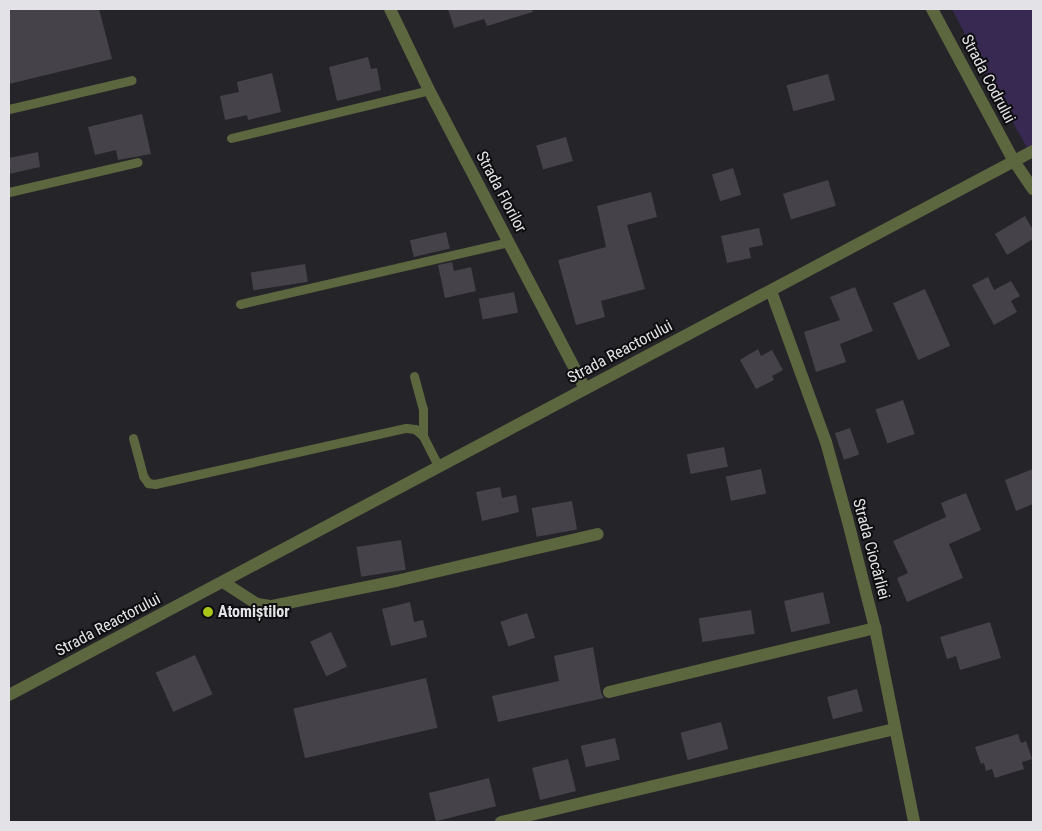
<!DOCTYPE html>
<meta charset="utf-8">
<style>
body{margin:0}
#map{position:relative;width:1042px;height:831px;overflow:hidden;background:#252429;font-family:"Roboto Condensed",sans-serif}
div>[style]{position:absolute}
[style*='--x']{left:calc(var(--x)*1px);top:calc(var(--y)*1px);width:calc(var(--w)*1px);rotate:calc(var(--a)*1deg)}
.green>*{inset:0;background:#372951}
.building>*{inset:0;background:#454349;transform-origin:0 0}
.service>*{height:9px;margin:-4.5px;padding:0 4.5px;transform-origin:4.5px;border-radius:4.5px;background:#5c663f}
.minor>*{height:12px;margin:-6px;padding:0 6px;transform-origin:6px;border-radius:6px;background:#5c663f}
.dots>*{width:14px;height:14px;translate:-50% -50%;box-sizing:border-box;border:2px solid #0e0e10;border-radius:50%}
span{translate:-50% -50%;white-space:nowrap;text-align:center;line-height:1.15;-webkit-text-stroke:4px #0e0e10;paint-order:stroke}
.street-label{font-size:16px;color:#e3e2e6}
.poi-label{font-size:16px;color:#e3e2e6;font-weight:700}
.left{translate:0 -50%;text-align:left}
.frame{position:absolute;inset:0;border:10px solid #e3e2e6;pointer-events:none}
</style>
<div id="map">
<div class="green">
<div style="clip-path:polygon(952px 9px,1033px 9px,1033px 158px,990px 83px)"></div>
</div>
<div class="building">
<div style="clip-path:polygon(9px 9px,99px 9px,112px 59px,9px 84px)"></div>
<div style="clip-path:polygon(448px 9px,532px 9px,533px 12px,487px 26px,484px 19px,454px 28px)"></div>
<div style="clip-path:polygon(368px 57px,371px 69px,377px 68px,381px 90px,337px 101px,329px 67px)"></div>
<div style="clip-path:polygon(272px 73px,281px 112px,248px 120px,247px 115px,225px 120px,220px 96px,239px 92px,237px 82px)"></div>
<div style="left:828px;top:74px;width:27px;height:43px;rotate:75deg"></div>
<div style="clip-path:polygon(142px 114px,151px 154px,118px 160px,116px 150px,95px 155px,88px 127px)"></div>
<div style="left:566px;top:137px;width:25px;height:31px;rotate:74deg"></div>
<div style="clip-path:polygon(38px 152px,40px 167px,9px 174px,9px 158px)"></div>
<div style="left:733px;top:168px;width:28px;height:22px;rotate:73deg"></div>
<div style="left:828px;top:180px;width:27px;height:47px;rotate:73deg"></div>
<div style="clip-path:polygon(651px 192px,657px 217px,627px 225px,645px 289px,601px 301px,605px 317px,576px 325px,558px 260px,606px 247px,597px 206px)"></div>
<div style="clip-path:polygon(1025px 216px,1033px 230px,1033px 239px,1007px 255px,995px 234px)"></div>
<div style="clip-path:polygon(759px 228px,763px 245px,749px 248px,751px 258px,727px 263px,721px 236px)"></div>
<div style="left:446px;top:232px;width:17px;height:37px;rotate:77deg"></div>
<div style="clip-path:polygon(452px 262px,454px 271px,471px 267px,476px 291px,445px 298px,438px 265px)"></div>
<div style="left:305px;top:264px;width:18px;height:55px;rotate:81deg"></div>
<div style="clip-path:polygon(988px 277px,994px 290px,1011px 281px,1020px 296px,1011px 301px,1017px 312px,994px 325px,972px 285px)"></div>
<div style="clip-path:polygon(855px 287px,873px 331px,840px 344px,846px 362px,816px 372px,804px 332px,840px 320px,830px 297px)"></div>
<div style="left:925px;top:289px;width:62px;height:35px;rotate:66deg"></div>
<div style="left:514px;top:292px;width:21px;height:36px;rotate:79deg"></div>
<div style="clip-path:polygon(758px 349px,761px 356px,772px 350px,783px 370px,772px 376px,774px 380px,756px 389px,740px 360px)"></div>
<div style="left:903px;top:400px;width:36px;height:29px;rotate:71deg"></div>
<div style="left:850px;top:428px;width:28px;height:16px;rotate:71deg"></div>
<div style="left:724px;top:447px;width:20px;height:38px;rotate:79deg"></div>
<div style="left:761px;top:469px;width:25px;height:36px;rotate:78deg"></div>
<div style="clip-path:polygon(1033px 469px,1033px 504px,1016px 511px,1005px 480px)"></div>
<div style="clip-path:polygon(500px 487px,502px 498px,516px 495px,519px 512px,482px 521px,476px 492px)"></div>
<div style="clip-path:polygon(966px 493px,981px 530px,949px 544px,963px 578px,907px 602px,897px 578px,908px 573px,893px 541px,946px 517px,941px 503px)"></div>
<div style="left:572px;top:501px;width:29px;height:41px;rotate:80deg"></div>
<div style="left:401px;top:540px;width:30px;height:45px;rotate:81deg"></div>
<div style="left:823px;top:592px;width:32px;height:40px;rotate:77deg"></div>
<div style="clip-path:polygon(410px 602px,414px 622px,423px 620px,427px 637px,391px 646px,382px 609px)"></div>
<div style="left:751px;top:610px;width:24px;height:53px;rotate:81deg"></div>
<div style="left:527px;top:613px;width:26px;height:28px;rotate:72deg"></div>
<div style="clip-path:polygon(990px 622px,1001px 658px,960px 670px,956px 656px,947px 659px,940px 637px)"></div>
<div style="left:331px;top:632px;width:38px;height:23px;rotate:65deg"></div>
<div style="clip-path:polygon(593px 647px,601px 693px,604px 698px,498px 722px,492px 696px,559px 681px,554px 656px)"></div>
<div style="left:195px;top:655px;width:43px;height:43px;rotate:66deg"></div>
<div style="left:426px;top:678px;width:51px;height:136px;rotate:77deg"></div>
<div style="left:857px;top:689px;width:23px;height:31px;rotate:75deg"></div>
<div style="left:721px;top:722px;width:28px;height:42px;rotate:75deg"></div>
<div style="clip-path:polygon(1018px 734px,1021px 743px,1026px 741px,1032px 759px,1022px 762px,1024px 769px,995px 778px,992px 769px,986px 771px,984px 763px,981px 764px,975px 747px)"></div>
<div style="left:615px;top:738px;width:22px;height:35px;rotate:77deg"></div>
<div style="left:568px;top:759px;width:33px;height:37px;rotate:76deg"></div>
<div style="left:489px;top:778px;width:29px;height:62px;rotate:76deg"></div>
</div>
<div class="service">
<div style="--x:9;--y:109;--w:126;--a:-13.3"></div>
<div style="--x:231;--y:138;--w:204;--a:-13.6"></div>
<div style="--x:9;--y:192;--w:132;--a:-13.1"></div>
<div style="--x:240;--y:304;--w:276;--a:-13"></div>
<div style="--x:414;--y:376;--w:34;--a:75"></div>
<div style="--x:423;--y:409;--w:27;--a:90"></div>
<div style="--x:133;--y:438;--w:39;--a:75"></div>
<div style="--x:143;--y:476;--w:9;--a:54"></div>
<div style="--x:148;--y:483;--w:7;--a:8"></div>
<div style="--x:155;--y:484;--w:257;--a:-12.6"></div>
<div style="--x:406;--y:428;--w:9;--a:6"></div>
<div style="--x:415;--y:429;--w:11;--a:41"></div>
<div style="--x:423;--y:436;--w:35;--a:63"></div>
</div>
<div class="minor">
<div style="--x:390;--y:9;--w:90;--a:64.3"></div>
<div style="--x:429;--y:90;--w:337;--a:62.4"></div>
<div style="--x:932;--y:9;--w:173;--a:61.7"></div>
<div style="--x:1014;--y:161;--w:34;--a:56"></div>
<div style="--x:771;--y:291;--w:161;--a:70"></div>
<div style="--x:826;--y:442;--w:79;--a:74.6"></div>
<div style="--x:847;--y:518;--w:114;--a:75.7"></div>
<div style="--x:875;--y:628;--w:198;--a:78.6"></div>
<div style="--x:223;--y:582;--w:40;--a:32.9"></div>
<div style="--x:257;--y:604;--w:15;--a:8"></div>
<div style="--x:272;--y:606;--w:126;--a:-11.4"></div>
<div style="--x:396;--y:581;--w:207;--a:-13.1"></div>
<div style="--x:609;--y:692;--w:274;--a:-13.5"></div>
<div style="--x:9;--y:695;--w:1160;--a:-27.98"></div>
<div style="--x:501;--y:822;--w:404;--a:-13.3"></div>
</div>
<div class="dots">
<div style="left:208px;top:612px;background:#aac717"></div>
</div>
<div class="street-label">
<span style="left:988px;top:79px;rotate:62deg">Strada Codrului</span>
<span style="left:501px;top:192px;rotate:62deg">Strada Florilor</span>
<span style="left:620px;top:352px;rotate:-28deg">Strada Reactorului</span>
<span style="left:871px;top:549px;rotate:75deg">Strada Ciocârliei</span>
<span style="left:108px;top:625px;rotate:-28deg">Strada Reactorului</span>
</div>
<div class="poi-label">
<span class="left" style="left:218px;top:612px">Atomiștilor</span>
</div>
<div class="frame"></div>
</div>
